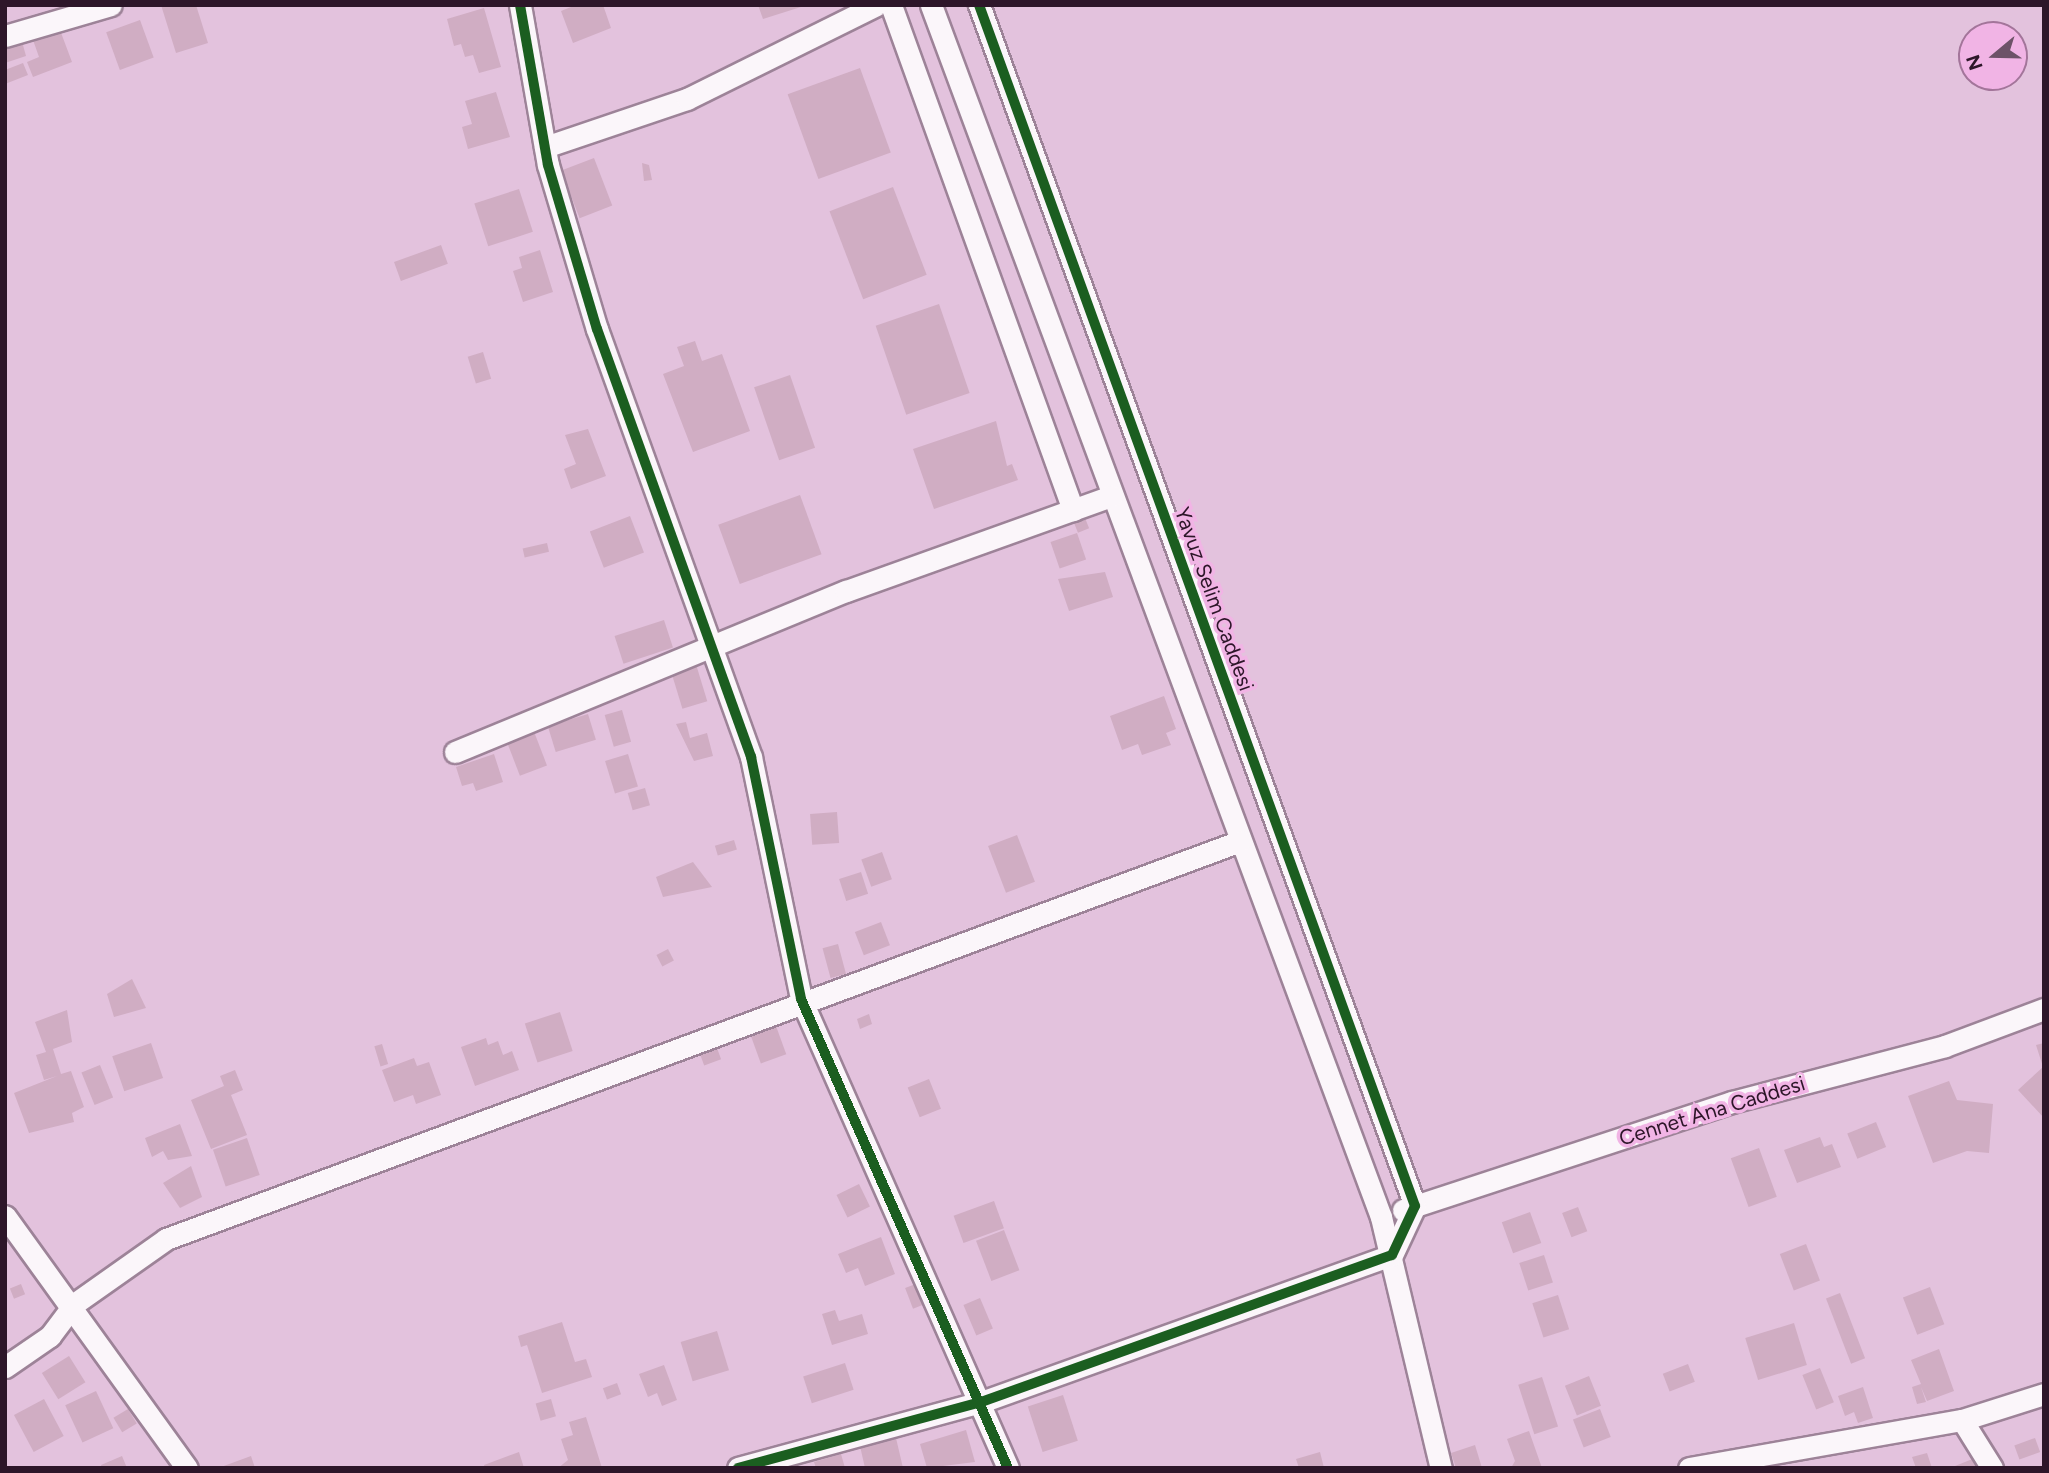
<!DOCTYPE html>
<style>
body{margin:0}
#map{position:relative;width:2049px;height:1473px;overflow:hidden;background:#e3c2dd;font-family:Figtree,sans-serif}
div>[style]{position:absolute}
[style*='--x']{left:calc(var(--x)*1px);top:calc(var(--y)*1px);width:calc(var(--w)*1px);rotate:calc(var(--a)*1deg)}
.building>*{inset:0;background:#d0adc3;transform-origin:0 0}
.roads{filter:drop-shadow(2px 0 #9d8398) drop-shadow(-2px 0 #9d8398) drop-shadow(0 2px #9d8398) drop-shadow(0 -2px #9d8398)}
.minor>*{height:21px;margin:-10.5px;padding:0 10.5px;transform-origin:10.5px;border-radius:10.5px;background:#fbf6fa}
.cycleway>*{height:10px;margin:-5px;padding:0 5px;transform-origin:5px;border-radius:5px;background:#1b5e20}
span{translate:-50% -50%;white-space:nowrap;text-align:center;line-height:1.15;-webkit-text-stroke:7px #f1b4e5;paint-order:stroke}
.street-label{font-size:21px;color:#2d1629}
.frame{position:absolute;inset:0;border:7px solid #2d1629;pointer-events:none}
.north{position:absolute;left:1958px;top:21px;width:70px;height:70px;box-sizing:border-box;background:#f1b4e5;border:2px solid #a3759a;border-radius:50%;rotate:251deg;font-size:19px;font-weight:700;line-height:28px;text-align:center;color:#2d1629}
.north::after{content:'';display:block;margin:auto;width:24px;height:32px;background:#6d5268;clip-path:polygon(50% 0,100% 100%,50% 72%,0 100%)}
</style>
<div id="map">
<div class="building">
<div style="clip-path:polygon(161px 5px,196px 5px,208px 43px,176px 53px)"></div>
<div style="clip-path:polygon(576px 5px,603px 5px,611px 28px,573px 43px,561px 11px)"></div>
<div style="clip-path:polygon(758px 5px,804px 5px,804px 6px,763px 19px)"></div>
<div style="clip-path:polygon(484px 8px,501px 67px,479px 73px,473px 55px,465px 57px,461px 44px,454px 46px,447px 19px)"></div>
<div style="left:140px;top:20px;width:40px;height:36px;rotate:70deg"></div>
<div style="clip-path:polygon(60px 30px,72px 62px,33px 77px,27px 62px,39px 57px,33px 40px)"></div>
<div style="clip-path:polygon(21px 38px,26px 56px,5px 63px,5px 43px)"></div>
<div style="clip-path:polygon(23px 63px,28px 75px,5px 84px,5px 70px)"></div>
<div style="left:860px;top:68px;width:90px;height:77px;rotate:70deg"></div>
<div style="clip-path:polygon(496px 92px,510px 137px,468px 149px,462px 127px,472px 124px,465px 101px)"></div>
<div style="left:594px;top:158px;width:51px;height:35px;rotate:69deg"></div>
<div style="clip-path:polygon(642px 163px,649px 165px,652px 180px,644px 181px)"></div>
<div style="left:893px;top:187px;width:94px;height:68px;rotate:69deg"></div>
<div style="left:519px;top:189px;width:45px;height:47px;rotate:72deg"></div>
<div style="left:441px;top:245px;width:20px;height:50px;rotate:70deg"></div>
<div style="clip-path:polygon(540px 250px,553px 292px,523px 302px,513px 271px,522px 268px,519px 257px)"></div>
<div style="left:939px;top:304px;width:94px;height:67px;rotate:71deg"></div>
<div style="clip-path:polygon(695px 341px,702px 361px,722px 354px,750px 431px,693px 452px,663px 374px,684px 366px,677px 347px)"></div>
<div style="left:483px;top:352px;width:28px;height:16px;rotate:73deg"></div>
<div style="left:790px;top:375px;width:77px;height:38px;rotate:71deg"></div>
<div style="clip-path:polygon(996px 421px,1007px 466px,1012px 464px,1018px 480px,934px 509px,913px 449px)"></div>
<div style="clip-path:polygon(588px 429px,606px 476px,571px 489px,564px 469px,576px 464px,565px 435px)"></div>
<div style="left:800px;top:495px;width:63px;height:87px;rotate:70deg"></div>
<div style="left:630px;top:516px;width:39px;height:43px;rotate:69deg"></div>
<div style="left:1085px;top:518px;width:11px;height:12px;rotate:68deg"></div>
<div style="left:1077px;top:533px;width:28px;height:28px;rotate:71deg"></div>
<div style="left:547px;top:543px;width:9px;height:25px;rotate:77deg"></div>
<div style="clip-path:polygon(1105px 572px,1113px 597px,1069px 611px,1058px 579px)"></div>
<div style="left:664px;top:620px;width:29px;height:52px;rotate:72deg"></div>
<div style="left:695px;top:661px;width:42px;height:26px;rotate:73deg"></div>
<div style="clip-path:polygon(1164px 696px,1176px 729px,1166px 733px,1171px 745px,1142px 755px,1138px 744px,1122px 750px,1110px 716px)"></div>
<div style="left:622px;top:710px;width:33px;height:18px;rotate:74deg"></div>
<div style="left:588px;top:714px;width:27px;height:42px;rotate:73deg"></div>
<div style="clip-path:polygon(686px 722px,690px 738px,707px 733px,713px 756px,694px 761px,676px 724px)"></div>
<div style="left:533px;top:729px;width:39px;height:29px;rotate:69deg"></div>
<div style="clip-path:polygon(494px 754px,503px 782px,476px 791px,473px 783px,462px 786px,456px 767px)"></div>
<div style="left:628px;top:754px;width:34px;height:24px;rotate:73deg"></div>
<div style="left:645px;top:788px;width:18px;height:18px;rotate:74deg"></div>
<div style="left:837px;top:812px;width:31px;height:27px;rotate:86deg"></div>
<div style="left:1017px;top:835px;width:50px;height:31px;rotate:69deg"></div>
<div style="left:734px;top:840px;width:10px;height:20px;rotate:73deg"></div>
<div style="left:882px;top:852px;width:29px;height:22px;rotate:70deg"></div>
<div style="clip-path:polygon(693px 862px,712px 887px,663px 897px,656px 877px)"></div>
<div style="left:861px;top:872px;width:23px;height:23px;rotate:72deg"></div>
<div style="left:881px;top:922px;width:25px;height:28px;rotate:69deg"></div>
<div style="left:838px;top:944px;width:31px;height:16px;rotate:75deg"></div>
<div style="left:668px;top:949px;width:13px;height:13px;rotate:63deg"></div>
<div style="clip-path:polygon(132px 979px,146px 1008px,114px 1017px,107px 994px)"></div>
<div style="clip-path:polygon(67px 1010px,72px 1042px,53px 1049px,61px 1074px,71px 1071px,84px 1107px,72px 1113px,74px 1122px,29px 1133px,14px 1093px,57px 1076px,44px 1080px,36px 1055px,46px 1052px,35px 1022px)"></div>
<div style="left:560px;top:1012px;width:41px;height:37px;rotate:72deg"></div>
<div style="clip-path:polygon(869px 1014px,872px 1024px,860px 1029px,857px 1019px)"></div>
<div style="left:776px;top:1026px;width:30px;height:27px;rotate:70deg"></div>
<div style="clip-path:polygon(486px 1038px,488px 1045px,498px 1041px,503px 1055px,512px 1051px,519px 1070px,475px 1086px,461px 1047px)"></div>
<div style="left:151px;top:1043px;width:37px;height:41px;rotate:71deg"></div>
<div style="clip-path:polygon(2044px 1043px,2044px 1118px,2018px 1090px,2043px 1067px,2036px 1045px)"></div>
<div style="left:382px;top:1044px;width:21px;height:8px;rotate:73deg"></div>
<div style="left:717px;top:1048px;width:12px;height:18px;rotate:70deg"></div>
<div style="clip-path:polygon(414px 1058px,417px 1066px,429px 1062px,441px 1095px,416px 1104px,413px 1095px,394px 1102px,382px 1070px)"></div>
<div style="left:100px;top:1065px;width:35px;height:20px;rotate:68deg"></div>
<div style="clip-path:polygon(235px 1070px,243px 1090px,231px 1095px,247px 1135px,211px 1149px,191px 1100px,224px 1086px,220px 1076px)"></div>
<div style="left:929px;top:1079px;width:32px;height:23px;rotate:68deg"></div>
<div style="clip-path:polygon(1949px 1081px,1957px 1100px,1993px 1104px,1989px 1153px,1967px 1151px,1933px 1163px,1908px 1096px)"></div>
<div style="left:1876px;top:1122px;width:27px;height:31px;rotate:68deg"></div>
<div style="clip-path:polygon(180px 1124px,192px 1156px,168px 1160px,163px 1151px,152px 1157px,145px 1138px)"></div>
<div style="clip-path:polygon(1820px 1137px,1824px 1147px,1832px 1144px,1841px 1167px,1797px 1183px,1784px 1150px)"></div>
<div style="left:247px;top:1138px;width:39px;height:36px;rotate:71deg"></div>
<div style="left:1759px;top:1148px;width:52px;height:30px;rotate:70deg"></div>
<div style="clip-path:polygon(191px 1166px,202px 1197px,180px 1208px,163px 1183px)"></div>
<div style="left:859px;top:1184px;width:25px;height:25px;rotate:64deg"></div>
<div style="left:994px;top:1201px;width:29px;height:43px;rotate:70deg"></div>
<div style="left:1578px;top:1207px;width:26px;height:17px;rotate:69deg"></div>
<div style="left:1530px;top:1212px;width:33px;height:30px;rotate:70deg"></div>
<div style="left:1004px;top:1230px;width:43px;height:30px;rotate:69deg"></div>
<div style="clip-path:polygon(881px 1237px,895px 1274px,865px 1286px,858px 1268px,846px 1273px,838px 1254px)"></div>
<div style="left:1806px;top:1244px;width:39px;height:28px;rotate:69deg"></div>
<div style="left:1544px;top:1255px;width:29px;height:26px;rotate:72deg"></div>
<div style="left:921px;top:1282px;width:22px;height:17px;rotate:69deg"></div>
<div style="left:21px;top:1284px;width:11px;height:12px;rotate:68deg"></div>
<div style="left:1930px;top:1287px;width:40px;height:29px;rotate:69deg"></div>
<div style="left:1840px;top:1293px;width:70px;height:15px;rotate:69deg"></div>
<div style="left:1558px;top:1295px;width:36px;height:27px;rotate:72deg"></div>
<div style="left:980px;top:1298px;width:33px;height:18px;rotate:67deg"></div>
<div style="clip-path:polygon(835px 1310px,839px 1321px,862px 1314px,868px 1334px,832px 1345px,822px 1314px)"></div>
<div style="clip-path:polygon(562px 1322px,575px 1362px,586px 1359px,592px 1377px,542px 1393px,527px 1345px,521px 1347px,518px 1336px)"></div>
<div style="left:1794px;top:1323px;width:44px;height:51px;rotate:73deg"></div>
<div style="left:717px;top:1331px;width:41px;height:38px;rotate:73deg"></div>
<div style="clip-path:polygon(1939px 1349px,1954px 1391px,1927px 1401px,1921px 1387px,1926px 1402px,1917px 1404px,1912px 1387px,1921px 1384px,1911px 1360px)"></div>
<div style="left:69px;top:1356px;width:31px;height:32px;rotate:58deg"></div>
<div style="left:845px;top:1363px;width:28px;height:44px;rotate:72deg"></div>
<div style="left:1688px;top:1364px;width:19px;height:27px;rotate:69deg"></div>
<div style="clip-path:polygon(664px 1365px,677px 1400px,662px 1406px,657px 1393px,648px 1397px,639px 1374px)"></div>
<div style="left:1820px;top:1368px;width:37px;height:19px;rotate:68deg"></div>
<div style="left:1589px;top:1376px;width:32px;height:26px;rotate:68deg"></div>
<div style="left:1542px;top:1377px;width:52px;height:25px;rotate:72deg"></div>
<div style="left:617px;top:1383px;width:12px;height:15px;rotate:70deg"></div>
<div style="clip-path:polygon(1863px 1387px,1873px 1418px,1858px 1423px,1854px 1412px,1845px 1416px,1838px 1396px)"></div>
<div style="left:96px;top:1391px;width:41px;height:34px;rotate:65deg"></div>
<div style="left:1063px;top:1395px;width:48px;height:37px;rotate:72deg"></div>
<div style="left:44px;top:1399px;width:42px;height:34px;rotate:62deg"></div>
<div style="left:551px;top:1399px;width:18px;height:16px;rotate:74deg"></div>
<div style="left:128px;top:1409px;width:17px;height:17px;rotate:59deg"></div>
<div style="left:1600px;top:1409px;width:30px;height:29px;rotate:69deg"></div>
<div style="clip-path:polygon(586px 1417px,602px 1468px,558px 1468px,568px 1460px,561px 1439px,573px 1435px,569px 1422px)"></div>
<div style="clip-path:polygon(966px 1430px,975px 1462px,927px 1468px,920px 1444px)"></div>
<div style="clip-path:polygon(1529px 1431px,1542px 1468px,1511px 1468px,1515px 1461px,1507px 1439px)"></div>
<div style="clip-path:polygon(896px 1438px,903px 1468px,865px 1468px,860px 1446px)"></div>
<div style="left:2035px;top:1438px;width:15px;height:22px;rotate:70deg"></div>
<div style="clip-path:polygon(1475px 1445px,1482px 1468px,1456px 1468px,1451px 1453px)"></div>
<div style="clip-path:polygon(519px 1452px,524px 1468px,485px 1468px,484px 1465px)"></div>
<div style="clip-path:polygon(1320px 1452px,1324px 1468px,1299px 1468px,1296px 1459px)"></div>
<div style="clip-path:polygon(1927px 1453px,1932px 1468px,1916px 1468px,1912px 1457px)"></div>
<div style="clip-path:polygon(841px 1454px,845px 1468px,816px 1468px,814px 1462px)"></div>
<div style="clip-path:polygon(122px 1456px,127px 1468px,102px 1468px,101px 1465px)"></div>
<div style="clip-path:polygon(251px 1456px,255px 1468px,221px 1468px,221px 1467px)"></div>
<div style="clip-path:polygon(1975px 1458px,1979px 1468px,1950px 1468px)"></div>
</div>
<div class="roads">
<div class="minor">
<div style="--x:520;--y:5;--w:162;--a:80.1"></div>
<div style="--x:548;--y:165;--w:171;--a:73.4"></div>
<div style="--x:597;--y:329;--w:455;--a:70.2"></div>
<div style="--x:751;--y:757;--w:247;--a:78.3"></div>
<div style="--x:801;--y:999;--w:513;--a:66.19"></div>
<div style="--x:891;--y:5;--w:537;--a:70.18"></div>
<div style="--x:931;--y:5;--w:1293;--a:69.63"></div>
<div style="--x:1381;--y:1217;--w:258;--a:76.6"></div>
<div style="--x:5;--y:36;--w:110;--a:-16.3"></div>
<div style="--x:545;--y:147;--w:150;--a:-18.7"></div>
<div style="--x:687;--y:99;--w:211;--a:-26.4"></div>
<div style="--x:455;--y:752;--w:423;--a:-22.4"></div>
<div style="--x:846;--y:591;--w:282;--a:-19.7"></div>
<div style="--x:1403;--y:1210;--w:346;--a:-18.2"></div>
<div style="--x:1732;--y:1102;--w:220;--a:-14.7"></div>
<div style="--x:1945;--y:1046;--w:106;--a:-20.5"></div>
<div style="--x:5;--y:1216;--w:311;--a:54.2"></div>
<div style="--x:5;--y:1367;--w:55;--a:-34.6"></div>
<div style="--x:50;--y:1336;--w:40;--a:-53"></div>
<div style="--x:74;--y:1304;--w:113;--a:-35.2"></div>
<div style="--x:166;--y:1239;--w:1145;--a:-20.33"></div>
<div style="--x:1962;--y:1420;--w:57;--a:58"></div>
<div style="--x:738;--y:1468;--w:252;--a:-15.2"></div>
<div style="--x:981;--y:1402;--w:436;--a:-19.7"></div>
<div style="--x:1392;--y:1255;--w:54;--a:-64.9"></div>
<div style="--x:1415;--y:1206;--w:1278;--a:-109.95"></div>
<div style="--x:1689;--y:1468;--w:277;--a:-10"></div>
<div style="--x:1962;--y:1420;--w:86;--a:-17.6"></div>
</div>
</div>
<div class="cycleway">
<div style="--x:520;--y:5;--w:162;--a:80.1"></div>
<div style="--x:548;--y:165;--w:171;--a:73.4"></div>
<div style="--x:597;--y:329;--w:455;--a:70.2"></div>
<div style="--x:751;--y:757;--w:247;--a:78.3"></div>
<div style="--x:801;--y:999;--w:513;--a:66.19"></div>
<div style="--x:738;--y:1468;--w:252;--a:-15.2"></div>
<div style="--x:981;--y:1402;--w:436;--a:-19.7"></div>
<div style="--x:1392;--y:1255;--w:54;--a:-64.9"></div>
<div style="--x:1415;--y:1206;--w:1278;--a:-109.95"></div>
</div>
<div class="street-label">
<span style="left:1214px;top:599px;rotate:70deg">Yavuz Selim Caddesi</span>
<span style="left:1712px;top:1111px;rotate:-17deg">Cennet Ana Caddesi</span>
</div>
<div class="frame"></div>
<div class="north">N</div>
</div>
